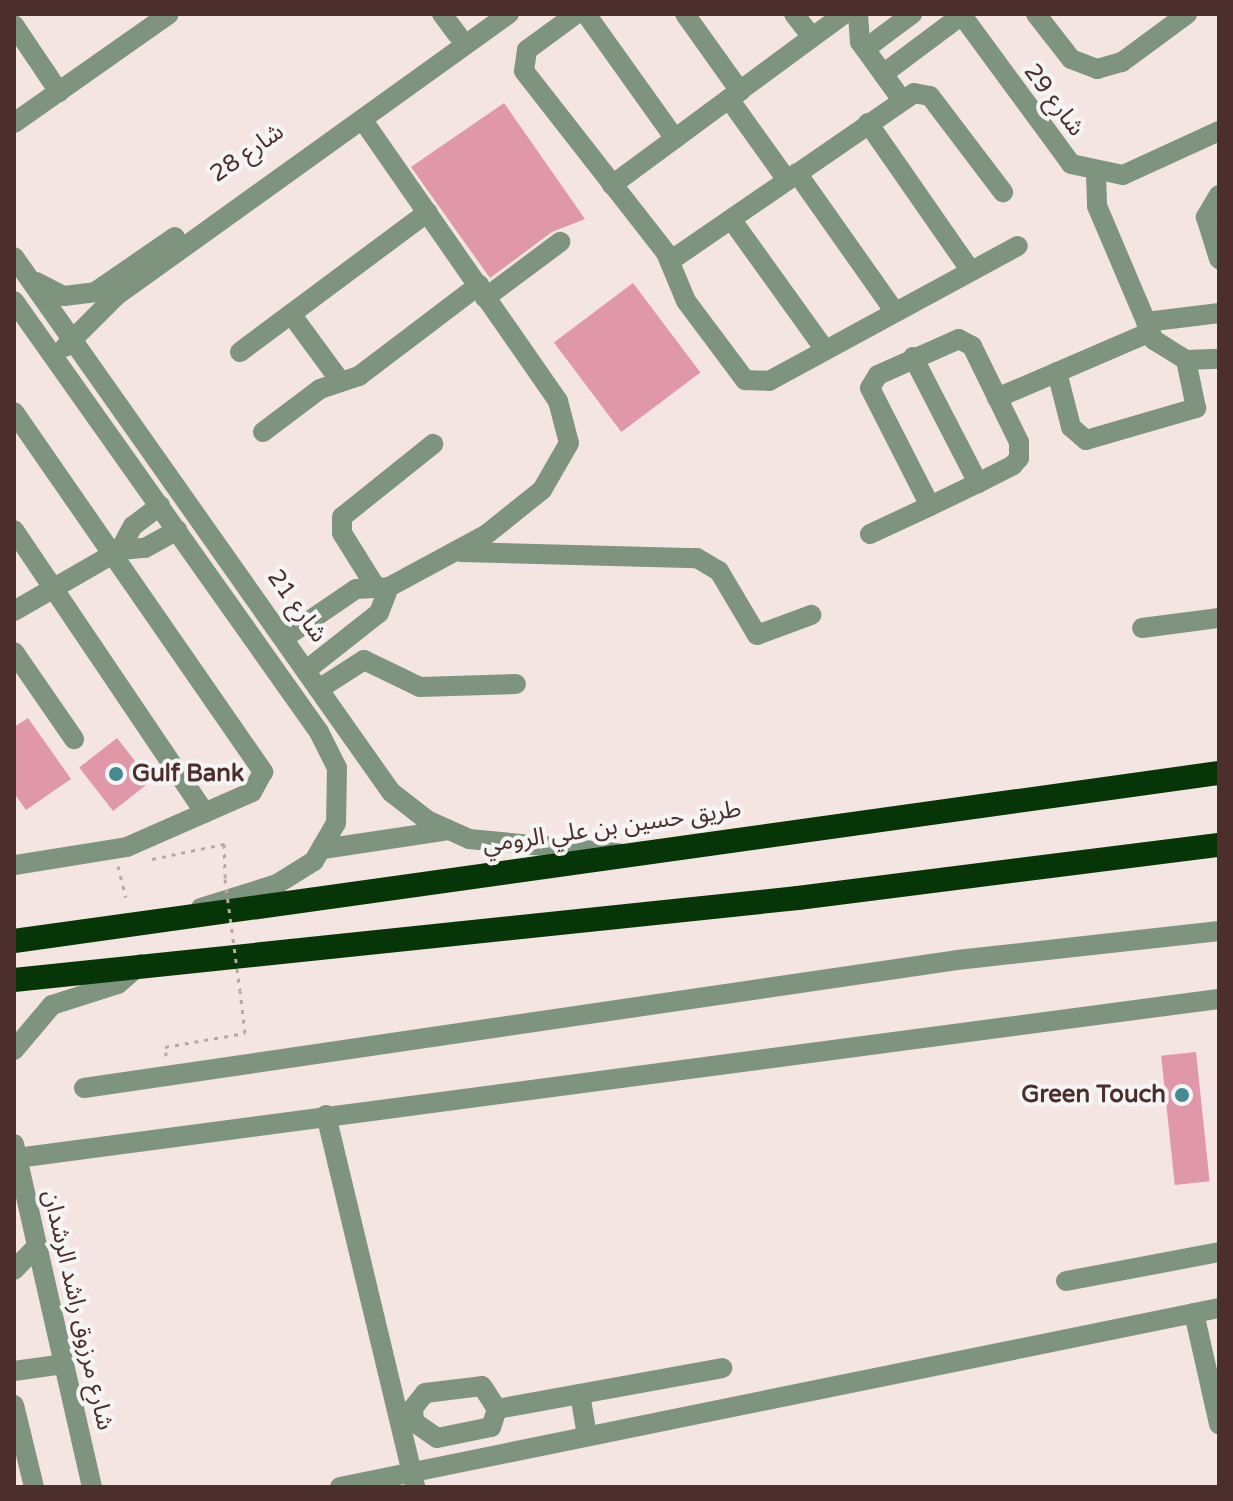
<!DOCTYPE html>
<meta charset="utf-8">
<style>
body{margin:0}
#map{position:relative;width:1233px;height:1501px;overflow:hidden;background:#f4e4e2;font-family:"Varela Round","Noto Sans Arabic",sans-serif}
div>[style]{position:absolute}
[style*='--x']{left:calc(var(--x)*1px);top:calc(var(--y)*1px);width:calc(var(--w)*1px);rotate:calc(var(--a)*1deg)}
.building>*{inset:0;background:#e098a9;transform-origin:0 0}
.path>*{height:3px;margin-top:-1.5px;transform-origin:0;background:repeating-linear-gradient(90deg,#bba6a5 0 4px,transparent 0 10px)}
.minor>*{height:20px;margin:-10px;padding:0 10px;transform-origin:10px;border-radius:10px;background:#7f947e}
.highway>*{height:24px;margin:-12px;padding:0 12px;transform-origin:12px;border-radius:12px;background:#063607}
.path-bridge>*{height:3px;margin-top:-1.5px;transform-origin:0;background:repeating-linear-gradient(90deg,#bba6a5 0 4px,transparent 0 10px)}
.dots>*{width:22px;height:22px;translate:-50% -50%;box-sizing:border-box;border:4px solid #f5f5f5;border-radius:50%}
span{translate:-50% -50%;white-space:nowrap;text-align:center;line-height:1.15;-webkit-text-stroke:8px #f5f5f5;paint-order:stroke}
.street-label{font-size:24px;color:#4c2e2d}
.poi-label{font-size:24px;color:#4c2e2d;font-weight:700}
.left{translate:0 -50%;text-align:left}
.right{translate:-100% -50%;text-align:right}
.frame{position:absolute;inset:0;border:16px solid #4c2e2d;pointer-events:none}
</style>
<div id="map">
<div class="building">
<div style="clip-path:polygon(504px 103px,585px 219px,552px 232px,490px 278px,411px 167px)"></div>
<div style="left:633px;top:283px;width:112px;height:99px;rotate:53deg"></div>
<div style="clip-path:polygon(28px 718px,71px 779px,26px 810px,14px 793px,14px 727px)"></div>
<div style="left:117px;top:738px;width:55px;height:48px;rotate:52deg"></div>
<div style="left:1196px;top:1052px;width:130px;height:35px;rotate:84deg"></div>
</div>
<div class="path">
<div style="--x:152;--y:859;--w:74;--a:-11.8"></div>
<div style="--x:224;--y:844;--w:35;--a:88"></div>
<div style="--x:118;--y:866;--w:32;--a:76"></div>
<div style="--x:166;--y:1056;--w:9;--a:-96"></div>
<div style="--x:165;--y:1047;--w:81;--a:-9.9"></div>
<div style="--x:245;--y:1033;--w:42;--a:-96.8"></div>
</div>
<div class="minor">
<div style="--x:442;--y:14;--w:26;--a:53"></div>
<div style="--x:576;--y:14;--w:61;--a:143.7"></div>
<div style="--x:527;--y:50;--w:21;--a:98"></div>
<div style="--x:524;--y:71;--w:231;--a:52"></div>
<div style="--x:666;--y:253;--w:52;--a:67.4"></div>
<div style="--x:686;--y:301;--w:99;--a:53.2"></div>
<div style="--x:745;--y:380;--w:24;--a:2"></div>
<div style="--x:769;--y:381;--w:283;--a:-28.5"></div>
<div style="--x:586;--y:14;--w:153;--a:54.5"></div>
<div style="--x:685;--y:14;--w:95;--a:54.5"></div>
<div style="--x:794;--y:14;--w:29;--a:52"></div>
<div style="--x:858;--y:14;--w:28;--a:86"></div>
<div style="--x:860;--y:42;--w:72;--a:54.1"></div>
<div style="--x:961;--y:14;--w:186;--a:53.7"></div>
<div style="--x:1071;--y:164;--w:53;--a:11.9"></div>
<div style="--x:1123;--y:175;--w:106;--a:-24.6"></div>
<div style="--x:1036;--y:14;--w:57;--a:52.1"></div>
<div style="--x:1071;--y:59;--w:28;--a:21"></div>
<div style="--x:1097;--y:69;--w:26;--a:-16"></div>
<div style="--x:1122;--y:62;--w:81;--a:-36.4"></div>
<div style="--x:14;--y:25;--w:81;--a:56.1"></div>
<div style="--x:865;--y:49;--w:59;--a:-36.7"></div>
<div style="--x:883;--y:74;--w:99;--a:-36.8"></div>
<div style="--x:729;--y:99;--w:100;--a:54.4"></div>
<div style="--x:14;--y:123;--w:189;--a:-35.1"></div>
<div style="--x:868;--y:123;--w:180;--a:55.2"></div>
<div style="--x:797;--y:173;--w:170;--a:54.8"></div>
<div style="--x:1096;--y:174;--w:32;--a:88"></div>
<div style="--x:1097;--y:206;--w:146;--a:67"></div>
<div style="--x:1154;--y:340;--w:38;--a:32"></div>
<div style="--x:1186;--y:360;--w:33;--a:-2"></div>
<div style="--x:612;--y:185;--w:288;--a:-36.4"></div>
<div style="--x:1219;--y:195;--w:26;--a:121"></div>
<div style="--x:1206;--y:217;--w:44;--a:72.8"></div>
<div style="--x:731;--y:219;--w:161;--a:54.3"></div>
<div style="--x:14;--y:257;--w:654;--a:54.83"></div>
<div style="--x:391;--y:792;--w:46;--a:37.9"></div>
<div style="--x:427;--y:820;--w:46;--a:24.3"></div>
<div style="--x:469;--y:839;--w:150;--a:5.4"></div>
<div style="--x:670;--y:261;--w:296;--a:-34.5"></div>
<div style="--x:914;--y:93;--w:16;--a:11"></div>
<div style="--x:930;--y:96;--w:121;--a:52.8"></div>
<div style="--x:36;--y:282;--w:31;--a:27"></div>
<div style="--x:64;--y:296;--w:31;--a:-7"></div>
<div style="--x:95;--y:292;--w:97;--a:-34.5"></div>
<div style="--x:485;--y:298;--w:94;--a:-36.7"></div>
<div style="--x:14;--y:301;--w:528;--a:54.71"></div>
<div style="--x:319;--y:732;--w:40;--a:63.4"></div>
<div style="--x:337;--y:768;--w:55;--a:91"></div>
<div style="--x:336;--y:823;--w:44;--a:120.1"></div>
<div style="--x:314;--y:861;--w:44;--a:148.1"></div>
<div style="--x:277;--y:884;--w:80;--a:162.5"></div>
<div style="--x:291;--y:314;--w:84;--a:53.7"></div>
<div style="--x:1146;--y:322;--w:74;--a:-7"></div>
<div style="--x:65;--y:347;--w:72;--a:-45"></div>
<div style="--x:116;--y:296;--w:484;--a:-35.7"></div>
<div style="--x:240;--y:352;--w:234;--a:-36.7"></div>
<div style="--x:913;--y:357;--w:142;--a:62.7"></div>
<div style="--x:1057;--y:372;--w:57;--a:75.7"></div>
<div style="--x:1071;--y:427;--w:20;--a:41"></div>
<div style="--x:1086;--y:440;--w:115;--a:-16.2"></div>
<div style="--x:1196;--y:408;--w:49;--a:-101.8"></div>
<div style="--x:997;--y:398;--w:167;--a:-23.3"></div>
<div style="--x:14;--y:412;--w:438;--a:55.3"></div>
<div style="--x:263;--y:772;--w:23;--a:119"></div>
<div style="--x:252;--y:792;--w:137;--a:156.3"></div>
<div style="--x:127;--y:847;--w:114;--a:170.9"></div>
<div style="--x:263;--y:432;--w:71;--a:-37"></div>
<div style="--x:320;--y:389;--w:41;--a:-18.4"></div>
<div style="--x:359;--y:376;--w:151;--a:-37.2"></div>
<div style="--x:14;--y:530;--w:341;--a:56"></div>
<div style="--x:870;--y:534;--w:66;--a:-25"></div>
<div style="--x:930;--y:506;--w:53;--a:-25.6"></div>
<div style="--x:978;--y:483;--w:39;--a:-27"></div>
<div style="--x:1013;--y:465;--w:9;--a:-49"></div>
<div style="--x:1019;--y:458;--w:16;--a:-90"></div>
<div style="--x:1019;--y:442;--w:107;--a:-116.1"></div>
<div style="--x:972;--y:346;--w:15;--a:-152"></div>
<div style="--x:959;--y:339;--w:89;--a:156"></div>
<div style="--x:878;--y:375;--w:15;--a:122"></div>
<div style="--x:870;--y:388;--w:132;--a:63"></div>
<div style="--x:120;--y:550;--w:27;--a:-62"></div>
<div style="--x:133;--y:526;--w:34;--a:-37"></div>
<div style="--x:461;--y:552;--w:236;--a:1.5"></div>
<div style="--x:697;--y:558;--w:26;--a:31"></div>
<div style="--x:719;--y:571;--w:74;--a:59.3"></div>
<div style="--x:757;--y:635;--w:58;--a:-20.3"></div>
<div style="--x:375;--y:586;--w:62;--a:-121.9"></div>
<div style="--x:342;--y:533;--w:16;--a:-90"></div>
<div style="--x:342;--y:517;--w:117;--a:-38.7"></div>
<div style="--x:14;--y:611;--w:122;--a:-29.9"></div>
<div style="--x:120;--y:550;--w:25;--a:-5"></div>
<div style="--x:145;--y:548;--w:37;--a:-29"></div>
<div style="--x:1142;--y:628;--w:78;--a:-7.4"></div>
<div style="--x:287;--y:636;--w:83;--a:-34.3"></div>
<div style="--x:356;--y:589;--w:33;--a:-3"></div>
<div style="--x:389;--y:587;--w:111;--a:-28.4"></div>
<div style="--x:487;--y:534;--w:70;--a:-38.7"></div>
<div style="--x:542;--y:490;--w:54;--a:-60.1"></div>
<div style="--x:569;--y:443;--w:43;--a:-104.7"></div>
<div style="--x:558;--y:401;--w:343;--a:-124.8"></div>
<div style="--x:14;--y:652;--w:106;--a:55.4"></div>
<div style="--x:309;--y:668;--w:89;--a:-38.2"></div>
<div style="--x:379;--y:613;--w:28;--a:-69"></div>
<div style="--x:322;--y:687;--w:50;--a:-32.7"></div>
<div style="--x:364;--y:660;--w:62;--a:25.7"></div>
<div style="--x:420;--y:687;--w:96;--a:-1.8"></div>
<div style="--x:323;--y:849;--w:122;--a:-8.5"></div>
<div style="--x:14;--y:1050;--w:59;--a:-49.8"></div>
<div style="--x:52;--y:1005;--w:69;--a:-17.7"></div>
<div style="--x:118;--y:984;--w:30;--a:-41"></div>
<div style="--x:84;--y:1088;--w:882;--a:-8.34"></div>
<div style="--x:957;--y:960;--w:264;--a:-6.3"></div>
<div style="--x:326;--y:1115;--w:382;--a:76.5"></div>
<div style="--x:14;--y:1144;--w:352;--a:77.2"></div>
<div style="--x:17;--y:1158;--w:1212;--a:-7.54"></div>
<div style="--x:14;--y:1270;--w:32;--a:-46"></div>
<div style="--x:1066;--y:1281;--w:156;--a:-10.7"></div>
<div style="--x:1194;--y:1313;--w:114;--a:77.3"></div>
<div style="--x:14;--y:1371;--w:50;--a:-8"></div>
<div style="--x:482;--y:1386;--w:27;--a:57"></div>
<div style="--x:497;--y:1409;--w:19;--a:108"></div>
<div style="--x:491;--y:1427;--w:55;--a:168.5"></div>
<div style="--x:437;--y:1438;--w:28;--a:-145"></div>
<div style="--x:414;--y:1422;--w:14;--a:-94"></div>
<div style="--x:413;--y:1408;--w:19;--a:-51"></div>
<div style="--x:425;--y:1393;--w:57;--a:-7"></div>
<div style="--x:580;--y:1394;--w:43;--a:80.5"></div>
<div style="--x:14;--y:1405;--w:84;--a:76.3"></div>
<div style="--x:497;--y:1409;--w:229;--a:-10.3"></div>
<div style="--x:340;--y:1487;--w:897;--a:-11.51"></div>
</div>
<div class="highway">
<div style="--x:14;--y:941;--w:1217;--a:-7.94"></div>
<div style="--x:14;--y:980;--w:788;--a:-5.97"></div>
<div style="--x:798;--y:898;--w:424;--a:-7.2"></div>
</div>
<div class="path-bridge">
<div style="--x:225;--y:879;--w:113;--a:82.4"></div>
</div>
<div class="dots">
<div style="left:116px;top:774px;background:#438a91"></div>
<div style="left:1182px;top:1095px;background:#438a91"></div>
</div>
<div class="street-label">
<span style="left:1054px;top:100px;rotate:53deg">شارع 29</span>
<span style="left:247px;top:153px;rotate:-35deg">شارع 28</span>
<span style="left:297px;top:606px;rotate:54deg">شارع 21</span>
<span style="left:612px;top:827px;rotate:-8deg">طريق حسين بن علي الرومي</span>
<span style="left:78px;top:1310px;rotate:77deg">شارع مرزوق راشد الرشدان</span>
</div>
<div class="poi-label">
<span class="left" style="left:132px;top:774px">Gulf Bank</span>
<span class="right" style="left:1166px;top:1095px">Green Touch</span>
</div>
<div class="frame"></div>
</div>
